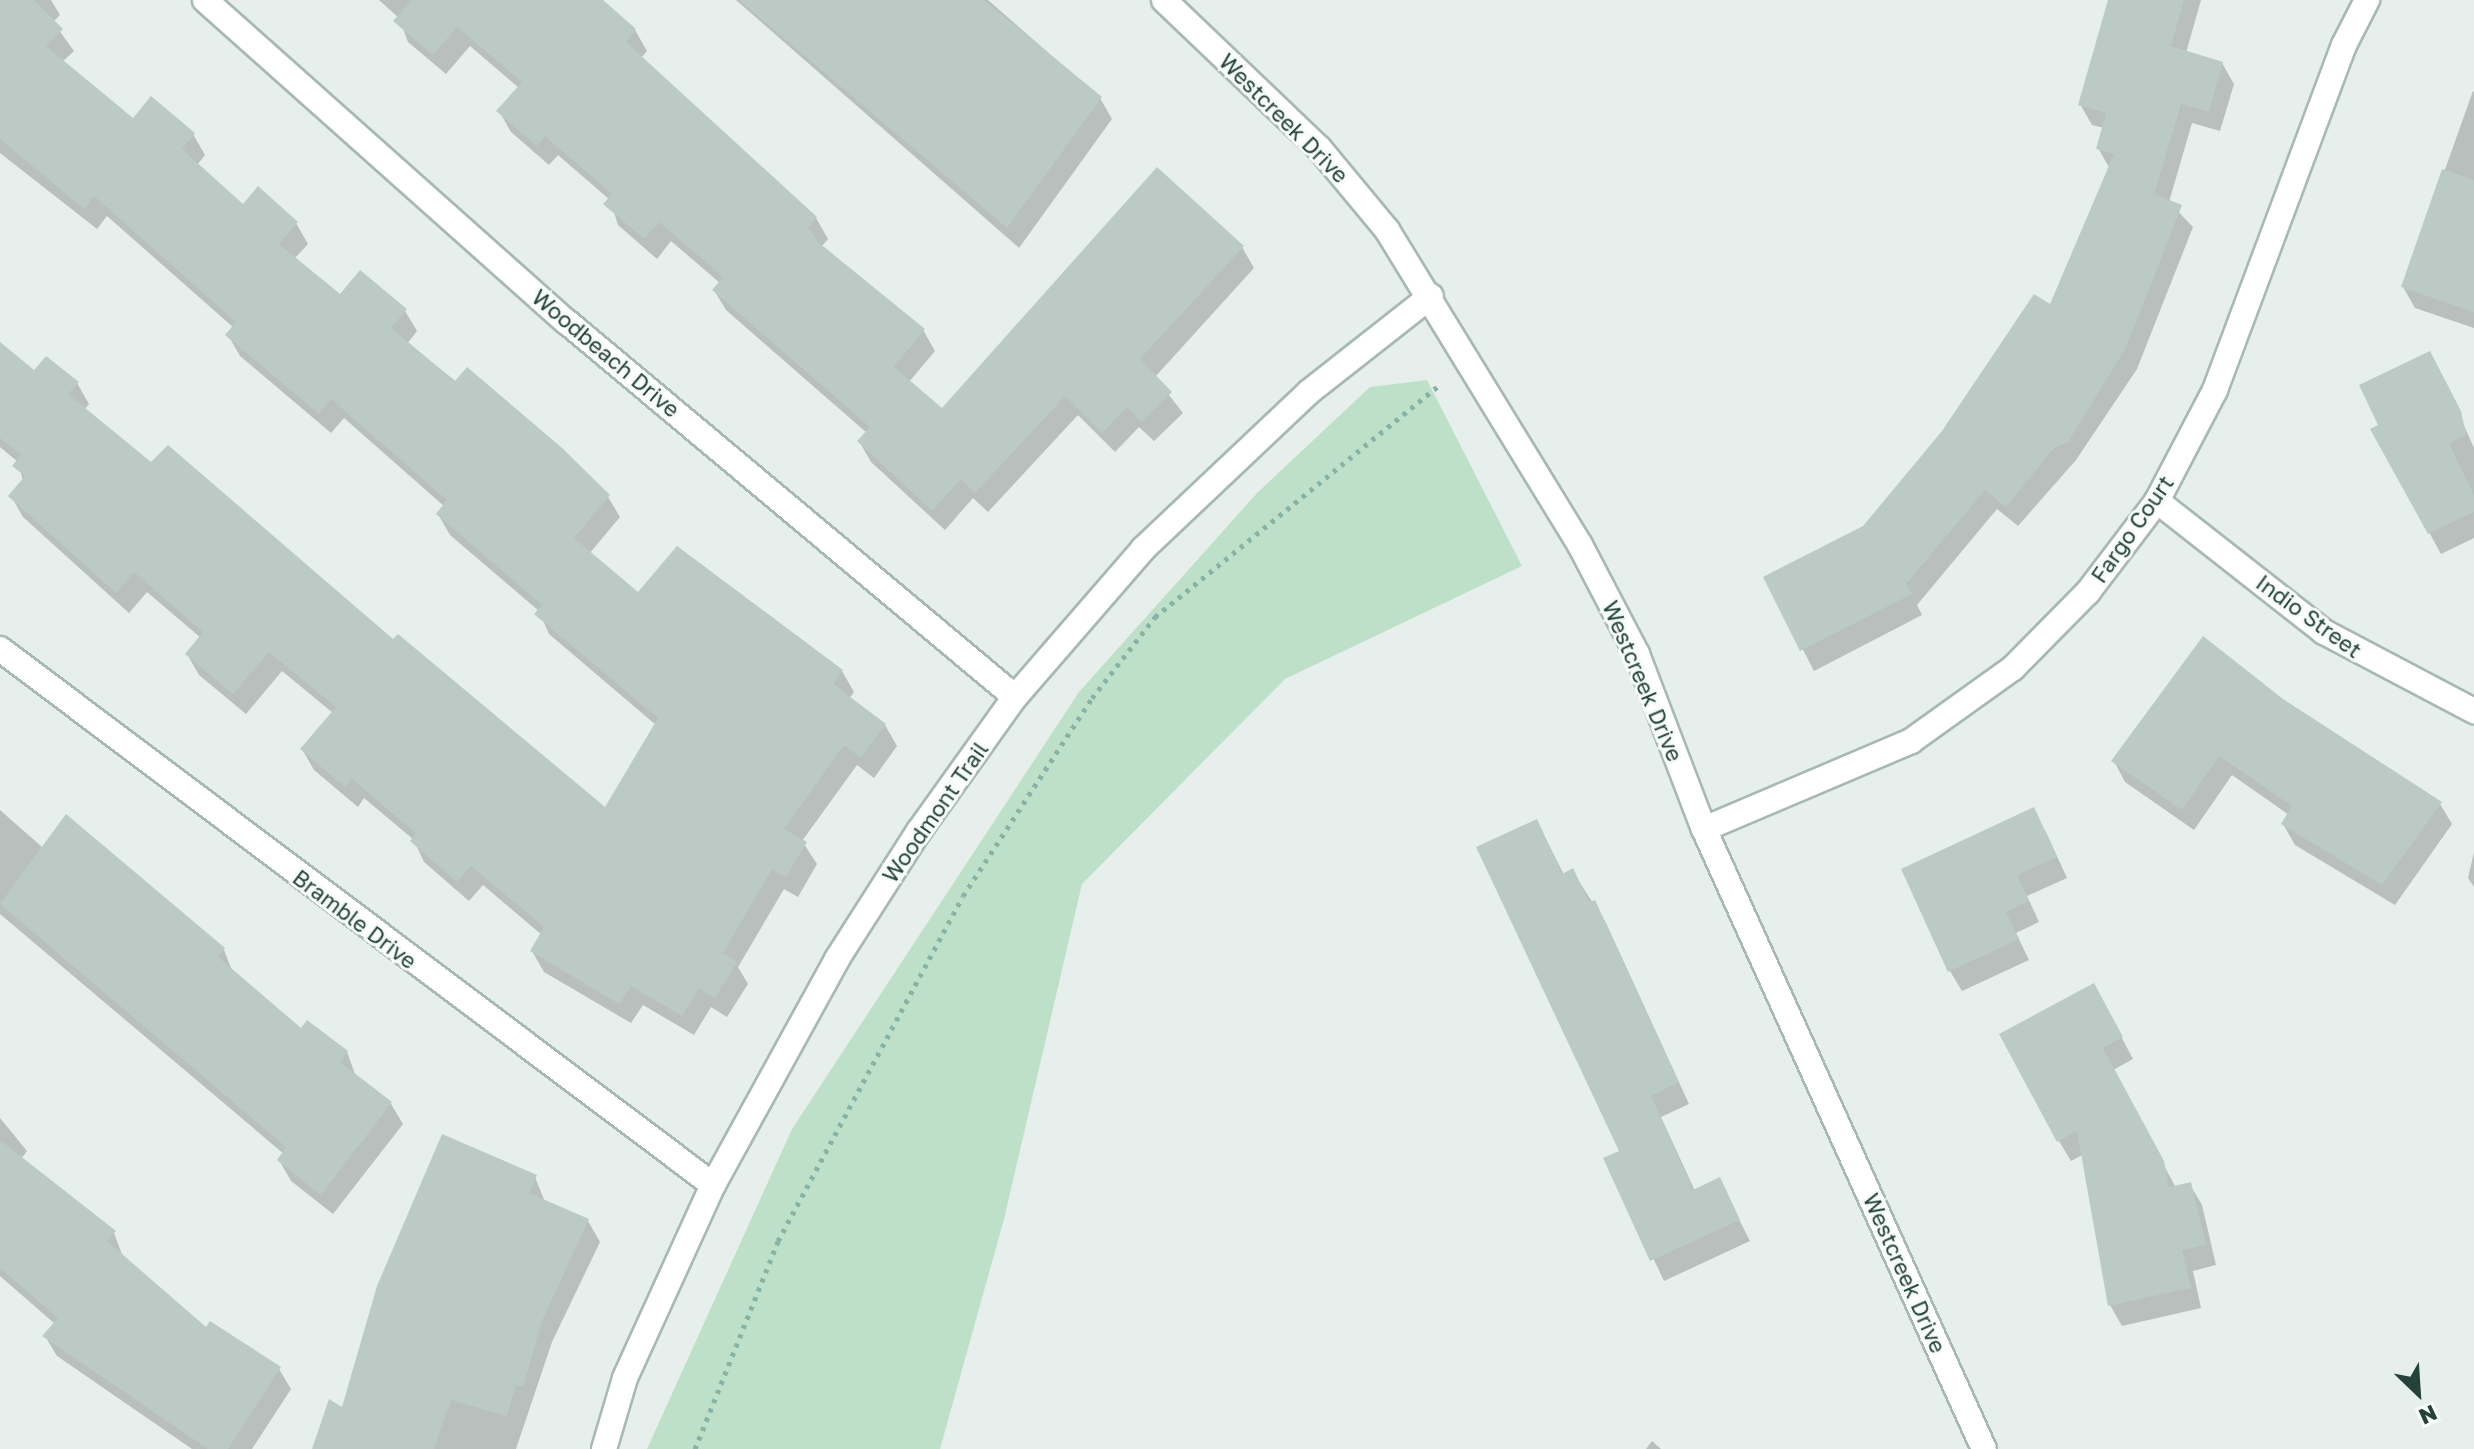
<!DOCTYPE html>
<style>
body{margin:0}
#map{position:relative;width:2474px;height:1449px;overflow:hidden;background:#e6efeb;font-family:"Golos Text",sans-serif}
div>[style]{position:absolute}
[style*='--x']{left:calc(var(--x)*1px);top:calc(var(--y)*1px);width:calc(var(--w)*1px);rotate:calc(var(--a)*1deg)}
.green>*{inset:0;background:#bfe0c8}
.shadow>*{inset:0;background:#0003}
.building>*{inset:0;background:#bbcac4}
.path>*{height:5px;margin-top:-2.5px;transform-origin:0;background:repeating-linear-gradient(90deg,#86b3a5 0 4px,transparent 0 10px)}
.roads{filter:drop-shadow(2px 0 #a8b8b2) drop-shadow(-2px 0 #a8b8b2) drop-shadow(0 2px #a8b8b2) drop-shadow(0 -2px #a8b8b2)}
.street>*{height:24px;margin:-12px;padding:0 12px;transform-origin:12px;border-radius:12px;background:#fff}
.secondary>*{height:24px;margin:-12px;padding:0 12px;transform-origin:12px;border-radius:12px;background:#fff}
span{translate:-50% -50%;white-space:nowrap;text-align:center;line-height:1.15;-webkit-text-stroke:6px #f7fbf9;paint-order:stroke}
.street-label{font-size:22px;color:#24423a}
.north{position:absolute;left:2378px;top:1353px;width:80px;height:80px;-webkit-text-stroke:6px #f7fbf9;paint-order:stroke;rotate:155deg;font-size:22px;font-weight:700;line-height:32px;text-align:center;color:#24423a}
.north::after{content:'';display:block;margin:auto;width:28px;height:36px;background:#24423a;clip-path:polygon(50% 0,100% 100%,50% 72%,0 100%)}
</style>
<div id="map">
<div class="green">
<div style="clip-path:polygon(1427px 380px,1522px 566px,1285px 679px,1082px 884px,1004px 1219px,940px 1449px,647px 1449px,792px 1129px,1079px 692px,1258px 492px,1370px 387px)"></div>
</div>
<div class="shadow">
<div style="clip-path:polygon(0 0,51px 0,60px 15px,53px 22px,74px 51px,62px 62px,133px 121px,193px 134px,205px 155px,197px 165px,243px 206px,296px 223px,308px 244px,294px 259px,340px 297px,405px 311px,417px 331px,407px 344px,608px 497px,620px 517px,589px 554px,639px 594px,842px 671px,854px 692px,849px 699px,885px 725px,897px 746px,874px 778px,857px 765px,802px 841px,817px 864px,798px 897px,784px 889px,738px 967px,748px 984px,727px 1017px,711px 1007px,694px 1035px,643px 1005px,631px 1023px,544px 972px,532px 951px,542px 935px,483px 885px,469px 901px,424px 862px,414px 840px,364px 798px,358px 807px,314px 770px,302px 749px,333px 713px,282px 671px,246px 714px,199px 675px,187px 654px,201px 638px,147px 592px,129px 613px,23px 517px,11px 496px,23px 481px,18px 462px,0 447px,0 344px,34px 373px,77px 383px,89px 404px,84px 410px,151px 465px,606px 810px,656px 725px,549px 634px,539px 611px,450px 535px,438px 514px,445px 507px,344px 418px,331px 433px,240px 356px,228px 335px,234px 328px,107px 216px,97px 229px,0 153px)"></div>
<div style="clip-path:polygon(379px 0,600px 0,635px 30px,647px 51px,641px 58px,816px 218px,828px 239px,821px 247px,923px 330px,935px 351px,909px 382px,942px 410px,1242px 247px,1254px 268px,1155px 377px,1183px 413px,1154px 441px,1139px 427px,1115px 452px,1078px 415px,988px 512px,973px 498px,945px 530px,871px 462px,859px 441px,867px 433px,726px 310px,714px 290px,720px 283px,671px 241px,657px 259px,618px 225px,610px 200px,558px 155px,549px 165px,511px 132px,499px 111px,519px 88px,470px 46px,446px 74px,408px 42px,399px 18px)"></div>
<div style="clip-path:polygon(736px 0,988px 0,1100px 98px,1112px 119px,1019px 248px)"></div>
<div style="clip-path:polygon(2111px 0,2201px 0,2186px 53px,2222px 63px,2234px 84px,2220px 131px,2192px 123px,2169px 202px,2193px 227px,2137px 369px,2076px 460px,2018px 526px,1997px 509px,1917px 605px,1922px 615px,1814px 671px,1766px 578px,1864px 527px,2050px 307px,2110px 169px,2098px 148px,2104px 128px,2092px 125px,2080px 104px)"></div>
<div style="clip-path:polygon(2473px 91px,2474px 92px,2474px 328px,2415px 308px,2403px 287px)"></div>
<div style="clip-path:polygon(2441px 374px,2474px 448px,2474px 538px,2441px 554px,2373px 430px)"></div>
<div style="clip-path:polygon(2281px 701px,2440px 804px,2452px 824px,2395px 905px,2295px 845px,2283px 824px,2289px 815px,2232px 775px,2194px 830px,2125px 782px,2114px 761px)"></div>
<div style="clip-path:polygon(0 810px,42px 847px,224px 950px,233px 973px,301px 1031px,347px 1052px,356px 1077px,391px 1104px,403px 1124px,333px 1214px,291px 1181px,279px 1160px,284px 1154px,0 914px)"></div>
<div style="clip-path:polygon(1537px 821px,1564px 875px,1572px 871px,1606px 923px,1689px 1104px,1661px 1117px,1695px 1191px,1719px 1180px,1750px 1241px,1664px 1281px,1606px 1159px,1622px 1152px)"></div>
<div style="clip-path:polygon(2045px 830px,2067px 878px,2027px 896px,2039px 922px,2016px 933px,2029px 960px,1962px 991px,1950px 971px)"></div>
<div style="clip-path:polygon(2474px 852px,2474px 887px,2468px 878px)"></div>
<div style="clip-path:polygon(2105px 1006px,2133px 1059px,2113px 1070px,2176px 1188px,2190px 1185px,2202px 1205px,2216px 1265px,2193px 1271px,2201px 1308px,2122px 1326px,2110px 1305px,2084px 1154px,2071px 1161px,2059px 1141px)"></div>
<div style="clip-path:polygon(0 1118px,27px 1151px,21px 1159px,114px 1233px,123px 1257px,206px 1330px,279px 1369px,291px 1389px,252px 1449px,192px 1449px,57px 1356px,45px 1336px,55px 1324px,0 1276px)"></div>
<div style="clip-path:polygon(535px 1177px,545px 1202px,588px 1221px,600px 1242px,552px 1342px,516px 1449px,314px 1449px)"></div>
<div style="clip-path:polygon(1652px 1441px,1661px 1449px,1646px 1449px)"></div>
</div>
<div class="building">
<div style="clip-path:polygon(0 0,34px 0,63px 29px,46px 46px,133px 118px,151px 96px,195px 133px,182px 149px,243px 204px,258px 186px,298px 222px,279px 244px,340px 294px,360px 270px,407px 309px,391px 328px,455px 381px,467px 367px,561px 447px,610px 495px,574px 538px,638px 592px,677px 546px,843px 670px,833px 684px,886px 724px,861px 758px,844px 745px,784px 829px,807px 842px,786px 877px,772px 869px,723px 953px,737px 962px,715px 998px,699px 988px,682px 1016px,631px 986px,619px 1004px,530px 951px,544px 927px,471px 866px,457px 882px,410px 841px,416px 833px,352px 779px,345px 787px,300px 749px,336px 707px,269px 652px,233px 694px,185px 654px,203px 632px,134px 572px,116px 593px,8px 496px,25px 476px,12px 466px,21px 455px,0 438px,0 342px,34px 370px,46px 356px,79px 382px,68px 394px,151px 462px,168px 445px,393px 639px,398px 634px,605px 807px,658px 718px,534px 614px,542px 605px,436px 514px,447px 500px,331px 399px,319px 414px,225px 335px,236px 322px,94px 196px,84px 209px,0 139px)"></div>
<div style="clip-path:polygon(412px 0,603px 0,636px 29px,626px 42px,817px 217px,808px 227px,818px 242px,925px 329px,894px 367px,942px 408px,1157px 167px,1244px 246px,1140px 359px,1172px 392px,1141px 422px,1127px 407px,1102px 433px,1065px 396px,975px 493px,961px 479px,932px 511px,857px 441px,870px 427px,712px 290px,723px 277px,659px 222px,644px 239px,603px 204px,612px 194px,545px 136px,537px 146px,496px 111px,522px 82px,457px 27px,433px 55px,393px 21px)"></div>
<div style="clip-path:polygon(739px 0,984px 0,1102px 97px,1007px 228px)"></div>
<div style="clip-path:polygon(2108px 0,2184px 0,2171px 46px,2223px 62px,2209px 112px,2181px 104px,2154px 194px,2182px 205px,2126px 348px,2068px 442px,2054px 448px,2006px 507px,1985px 490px,1906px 584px,1912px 594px,1800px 651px,1763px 577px,1863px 526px,1942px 431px,2034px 294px,2050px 304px,2114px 154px,2096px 149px,2106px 113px,2078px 105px)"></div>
<div style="clip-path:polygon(2442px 169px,2474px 180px,2474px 312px,2401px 287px)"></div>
<div style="clip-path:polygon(2430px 351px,2461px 411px,2466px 435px,2449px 443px,2474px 495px,2474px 512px,2428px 534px,2370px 429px,2378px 425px,2359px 385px)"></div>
<div style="clip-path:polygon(2203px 636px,2283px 699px,2442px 802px,2382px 885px,2281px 824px,2292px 806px,2219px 756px,2182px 810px,2111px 761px)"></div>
<div style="clip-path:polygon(2034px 807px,2057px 857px,2017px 875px,2029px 901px,2006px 912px,2019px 939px,1948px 972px,1901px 869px)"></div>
<div style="clip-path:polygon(66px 814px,225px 948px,218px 957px,301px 1028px,307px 1020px,348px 1051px,340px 1062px,392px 1102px,321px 1195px,277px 1160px,286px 1147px,0 904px)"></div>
<div style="clip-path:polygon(1537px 819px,1562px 874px,1573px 868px,1589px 902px,1595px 900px,1679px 1082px,1651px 1096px,1693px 1190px,1720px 1177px,1740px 1220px,1650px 1261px,1603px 1158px,1619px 1151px,1476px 847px)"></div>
<div style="clip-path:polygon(2094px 983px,2123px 1037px,2103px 1048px,2164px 1161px,2169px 1187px,2191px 1182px,2206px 1245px,2182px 1250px,2191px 1288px,2108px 1306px,2077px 1131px,2057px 1142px,1999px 1034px)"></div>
<div style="clip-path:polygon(442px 1134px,537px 1175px,529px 1193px,589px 1219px,542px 1321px,523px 1387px,516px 1385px,507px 1416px,451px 1400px,434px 1449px,312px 1449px,329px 1399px,342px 1407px,377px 1286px)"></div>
<div style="clip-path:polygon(0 1140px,116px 1231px,107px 1241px,206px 1327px,210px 1321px,281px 1367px,228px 1449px,208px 1449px,42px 1336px,58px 1318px,0 1268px)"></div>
</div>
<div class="path">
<div style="--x:695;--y:1449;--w:224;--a:-68.2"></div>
<div style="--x:778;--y:1241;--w:391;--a:-61.8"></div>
<div style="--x:963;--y:896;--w:236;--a:-56.9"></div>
<div style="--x:1092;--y:698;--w:103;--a:-52.1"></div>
<div style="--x:1155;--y:617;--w:365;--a:-39.2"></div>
</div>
<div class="roads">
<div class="street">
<div style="--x:205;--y:0;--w:484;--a:41.7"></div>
<div style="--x:567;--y:322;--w:584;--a:39.93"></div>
<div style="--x:2157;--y:501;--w:212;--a:38.1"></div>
<div style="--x:2324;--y:632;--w:170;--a:27.8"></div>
<div style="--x:0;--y:649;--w:892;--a:36.93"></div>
<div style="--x:1704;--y:829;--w:225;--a:-23"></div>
<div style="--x:1911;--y:741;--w:125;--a:-35.6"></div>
<div style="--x:2013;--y:668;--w:107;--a:-45.4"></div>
<div style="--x:2088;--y:592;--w:114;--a:-52.8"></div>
<div style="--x:2157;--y:501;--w:125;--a:-62.4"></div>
<div style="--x:2215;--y:390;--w:368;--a:-69.5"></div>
<div style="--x:2344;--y:45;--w:51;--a:-62.9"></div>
<div style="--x:604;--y:1449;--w:74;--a:-73.5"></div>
<div style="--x:625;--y:1378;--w:212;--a:-65.5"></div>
<div style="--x:713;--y:1185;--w:258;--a:-61.2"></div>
<div style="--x:837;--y:959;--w:152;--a:-57.4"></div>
<div style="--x:919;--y:831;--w:165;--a:-54.4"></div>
<div style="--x:1015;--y:697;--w:196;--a:-49.1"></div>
<div style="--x:1143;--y:549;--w:228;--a:-43.4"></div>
<div style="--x:1309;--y:392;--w:155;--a:-38.2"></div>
</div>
<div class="secondary">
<div style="--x:1164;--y:0;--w:214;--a:43.7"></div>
<div style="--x:1319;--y:148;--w:107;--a:50.3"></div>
<div style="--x:1387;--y:230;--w:369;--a:58.5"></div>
<div style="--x:1580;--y:545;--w:123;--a:62.4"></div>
<div style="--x:1637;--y:654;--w:187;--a:69.1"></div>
<div style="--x:1704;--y:829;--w:680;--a:65.7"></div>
</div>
</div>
<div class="street-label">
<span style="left:1284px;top:118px;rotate:45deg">Westcreek Drive</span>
<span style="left:606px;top:353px;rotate:40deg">Woodbeach Drive</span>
<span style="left:2132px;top:529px;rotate:-55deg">Fargo Court</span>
<span style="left:2309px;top:616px;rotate:36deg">Indio Street</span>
<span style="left:1643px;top:681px;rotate:67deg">Westcreek Drive</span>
<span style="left:935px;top:812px;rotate:-55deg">Woodmont Trail</span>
<span style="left:355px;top:919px;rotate:37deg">Bramble Drive</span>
<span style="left:1905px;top:1273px;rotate:66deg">Westcreek Drive</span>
</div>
<div class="north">N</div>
</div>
